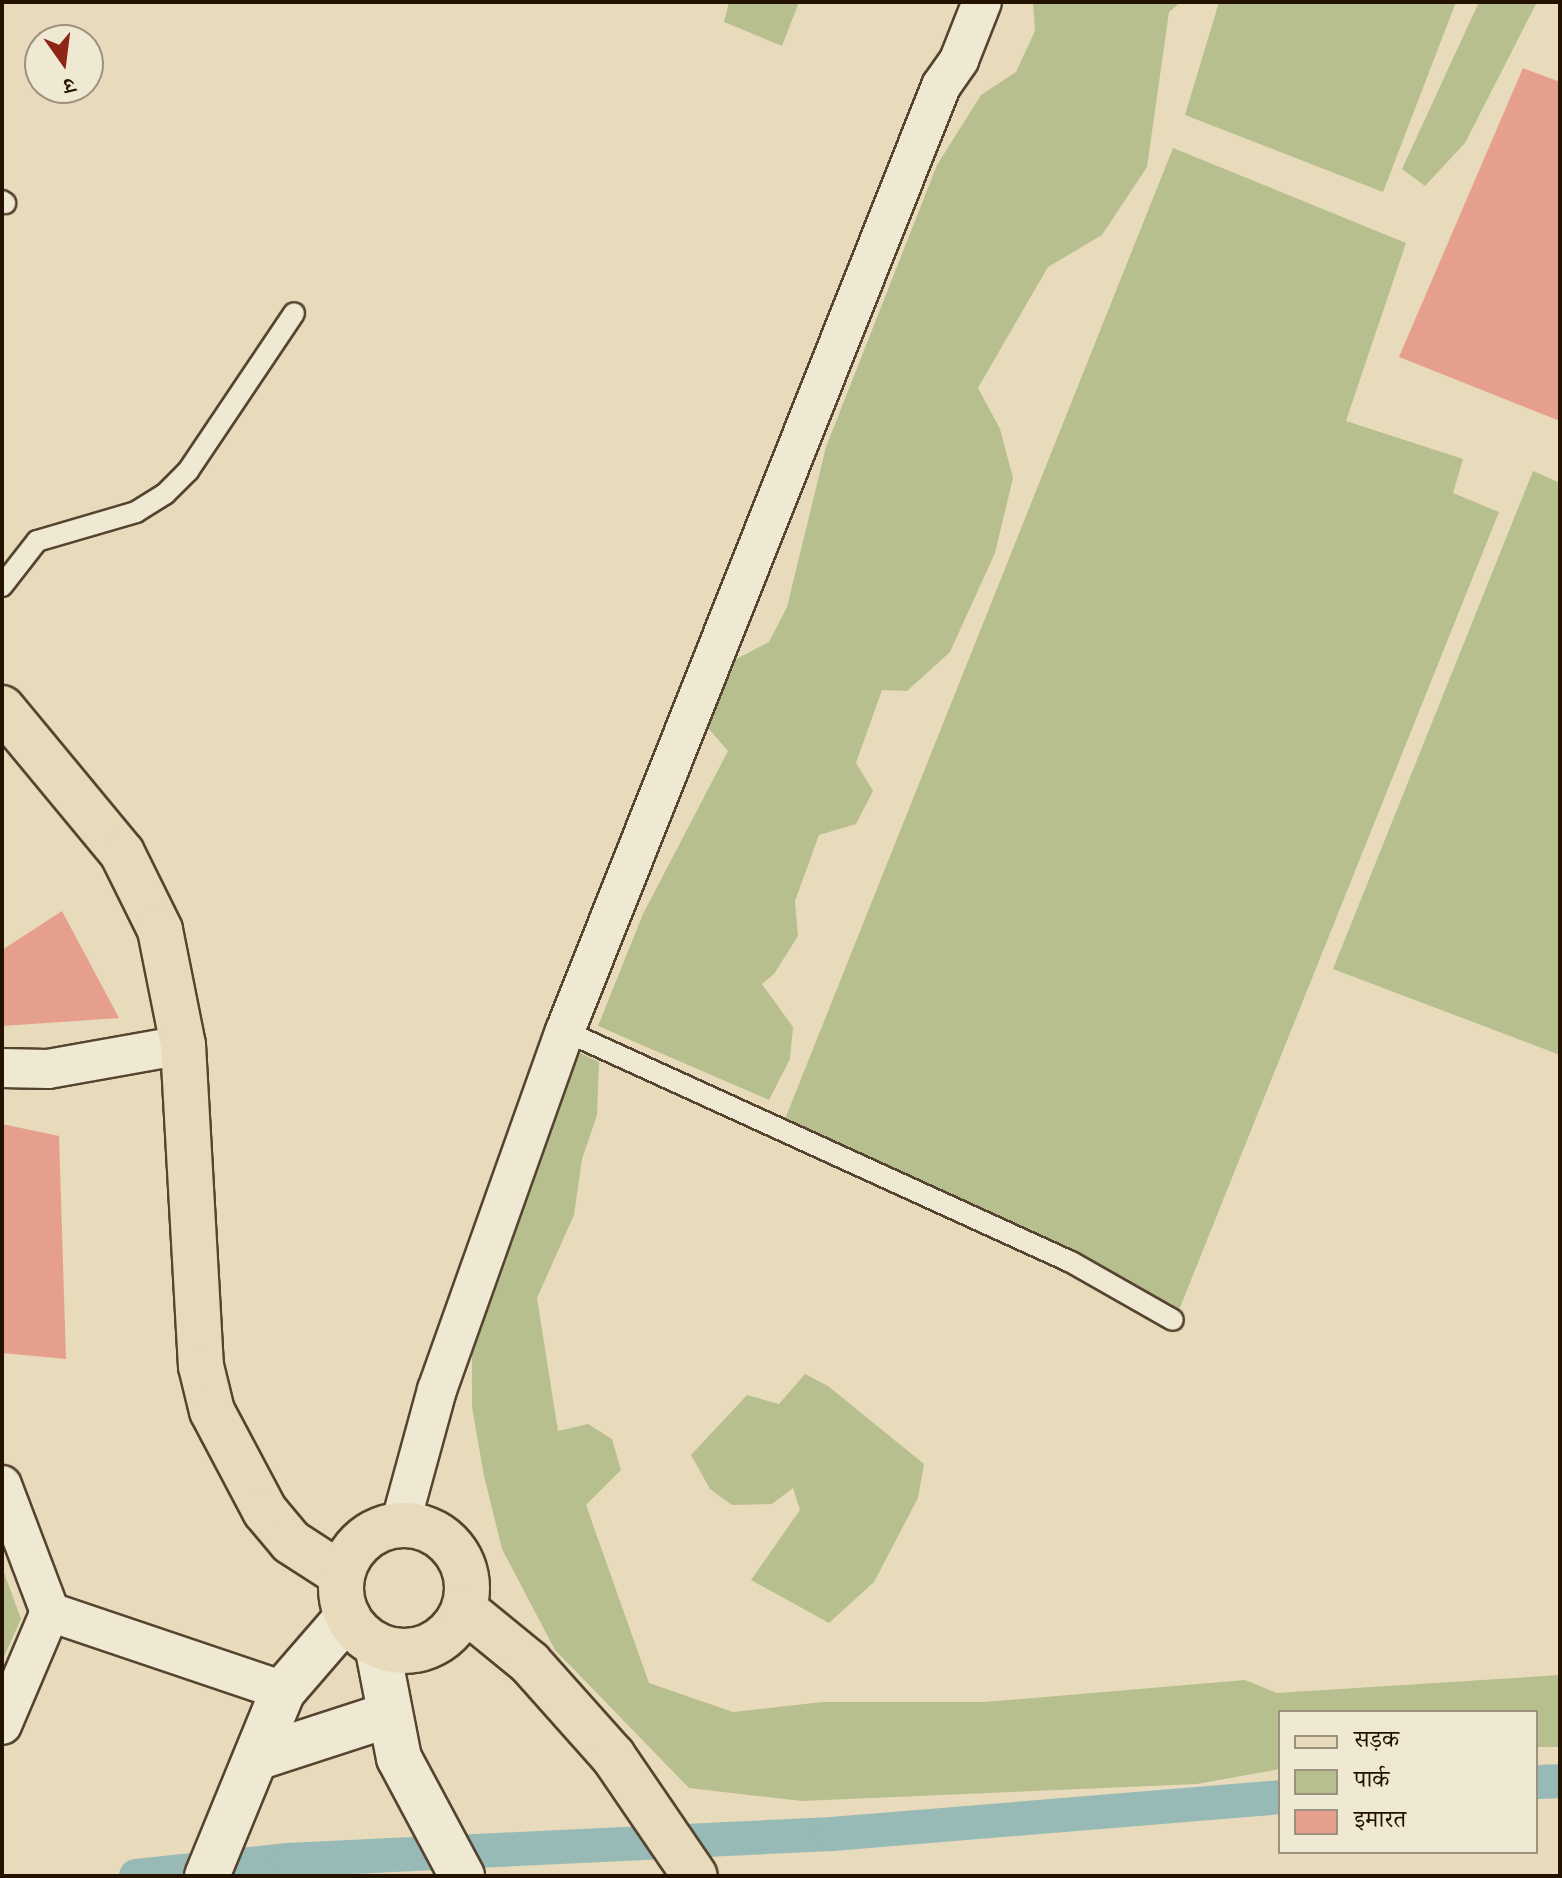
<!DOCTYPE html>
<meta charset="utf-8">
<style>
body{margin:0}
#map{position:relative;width:1562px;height:1878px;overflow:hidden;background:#e7dbbb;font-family:Alegreya,"Noto Serif Devanagari",serif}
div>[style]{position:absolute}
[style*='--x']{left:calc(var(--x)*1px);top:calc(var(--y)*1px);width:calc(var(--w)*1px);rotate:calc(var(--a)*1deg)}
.green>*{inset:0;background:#b8bf8e}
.canal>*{height:34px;margin:-17px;padding:0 17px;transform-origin:17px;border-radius:17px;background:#97bab6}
.building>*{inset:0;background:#e69f8c}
.roads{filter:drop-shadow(2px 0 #554430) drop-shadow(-2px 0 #554430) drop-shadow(0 2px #554430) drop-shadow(0 -2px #554430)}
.lane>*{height:20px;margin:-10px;padding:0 10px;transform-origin:10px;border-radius:10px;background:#efe8d3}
.street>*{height:38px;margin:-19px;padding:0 19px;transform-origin:19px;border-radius:19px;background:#efe8d3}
.secondary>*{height:44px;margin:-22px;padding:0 22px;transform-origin:22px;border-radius:22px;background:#efe8d3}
.primary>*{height:44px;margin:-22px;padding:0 22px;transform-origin:22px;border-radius:22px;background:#e7dbbb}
.primary>.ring{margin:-22px;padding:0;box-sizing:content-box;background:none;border:44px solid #e7dbbb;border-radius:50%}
span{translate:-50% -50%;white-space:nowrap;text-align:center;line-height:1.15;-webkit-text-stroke:7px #efe8d3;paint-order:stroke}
.frame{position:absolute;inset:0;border:4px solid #241201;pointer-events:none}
.legend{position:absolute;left:1278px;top:1710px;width:260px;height:144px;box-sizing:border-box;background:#efe8d3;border:2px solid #9e927f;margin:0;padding:10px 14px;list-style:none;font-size:24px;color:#241201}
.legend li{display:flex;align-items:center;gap:16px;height:40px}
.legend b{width:40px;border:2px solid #9e927f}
.north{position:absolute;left:24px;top:24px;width:80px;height:80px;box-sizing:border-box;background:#efe8d3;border:2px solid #9e927f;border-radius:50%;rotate:166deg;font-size:22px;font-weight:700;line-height:32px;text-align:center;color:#241201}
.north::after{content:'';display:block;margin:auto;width:28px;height:36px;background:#8f2418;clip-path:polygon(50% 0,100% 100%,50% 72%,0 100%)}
</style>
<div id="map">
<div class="green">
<div style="clip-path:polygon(729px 2px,799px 2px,782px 46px,724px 22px)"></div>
<div style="clip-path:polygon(1033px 2px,1181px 2px,1169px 12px,1147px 167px,1102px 235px,1048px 267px,978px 388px,1000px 429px,1013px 478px,995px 553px,950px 652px,907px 691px,882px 690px,856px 763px,873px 791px,856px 824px,819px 835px,795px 901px,798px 936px,774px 974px,762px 984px,793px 1027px,790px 1059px,769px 1100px,598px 1026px,643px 914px,728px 751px,703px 722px,708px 674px,769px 642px,787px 607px,826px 447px,937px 165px,981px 95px,1016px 72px,1035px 31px)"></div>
<div style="clip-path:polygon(1219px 2px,1456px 2px,1383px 192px,1185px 115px)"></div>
<div style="clip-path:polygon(1479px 2px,1537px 2px,1465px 143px,1425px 186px,1402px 169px)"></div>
<div style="clip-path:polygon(1173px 148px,1406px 243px,1346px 421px,1463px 459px,1453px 493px,1499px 512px,1175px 1320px,785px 1119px)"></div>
<div style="clip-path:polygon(1533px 471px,1560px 483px,1560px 1055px,1333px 969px)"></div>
<div style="clip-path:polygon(556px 1050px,579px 1052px,599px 1062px,597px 1115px,582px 1159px,574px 1215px,537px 1298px,558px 1431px,588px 1424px,612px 1439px,621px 1470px,586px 1505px,649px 1683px,733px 1712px,822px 1702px,985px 1702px,1245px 1680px,1277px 1693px,1560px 1675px,1560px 1747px,1536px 1747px,1536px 1712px,1280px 1712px,1280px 1769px,1197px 1784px,802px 1801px,689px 1788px,555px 1650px,502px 1549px,484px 1476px,472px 1407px,472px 1302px,497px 1276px,514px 1237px,489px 1218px)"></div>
<div style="clip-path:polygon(805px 1374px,828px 1386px,924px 1464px,918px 1498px,874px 1582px,829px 1623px,751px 1580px,800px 1510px,793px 1488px,772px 1504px,732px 1505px,710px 1489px,691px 1455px,747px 1395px,779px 1404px)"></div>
<div style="clip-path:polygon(2px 1567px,21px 1619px,2px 1661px)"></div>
</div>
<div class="canal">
<div style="--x:1536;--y:1782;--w:24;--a:-2"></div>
<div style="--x:136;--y:1876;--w:153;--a:-6"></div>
<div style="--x:288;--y:1860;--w:545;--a:-2.74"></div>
<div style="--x:832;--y:1834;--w:450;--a:-4.7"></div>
</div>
<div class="building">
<div style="clip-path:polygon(1523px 68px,1560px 82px,1560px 421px,1399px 357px)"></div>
<div style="clip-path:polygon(62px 911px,119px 1018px,2px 1026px,2px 950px)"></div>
<div style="clip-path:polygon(2px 1124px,59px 1136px,66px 1359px,2px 1353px)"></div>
</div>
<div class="roads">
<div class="lane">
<div style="--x:2;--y:201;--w:4;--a:34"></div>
<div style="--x:2;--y:586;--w:57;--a:-52.1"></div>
<div style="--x:37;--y:541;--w:103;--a:-16.3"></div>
<div style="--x:136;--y:512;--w:34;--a:-32"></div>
<div style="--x:165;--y:494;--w:33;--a:-45"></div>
<div style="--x:188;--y:471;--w:190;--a:-56.1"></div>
<div style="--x:565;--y:1031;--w:556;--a:24.54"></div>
<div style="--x:1071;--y:1262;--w:117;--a:29.6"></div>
</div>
<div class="street">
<div style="--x:2;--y:1068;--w:46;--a:1.2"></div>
<div style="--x:48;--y:1069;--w:137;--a:-10.1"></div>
<div style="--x:2;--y:1485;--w:136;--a:69.3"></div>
<div style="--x:50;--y:1612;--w:246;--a:18.7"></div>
<div style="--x:400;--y:1525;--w:140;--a:-74.7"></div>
<div style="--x:437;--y:1390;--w:381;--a:-70.4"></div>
<div style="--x:565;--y:1031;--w:1017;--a:-68.3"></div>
<div style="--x:941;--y:86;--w:32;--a:-55"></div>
<div style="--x:959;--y:60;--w:62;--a:-68.4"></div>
<div style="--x:2;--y:1725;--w:123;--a:-67"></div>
</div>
<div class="secondary">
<div style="--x:377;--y:1645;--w:115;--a:79"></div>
<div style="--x:399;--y:1758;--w:134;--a:61.9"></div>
<div style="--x:256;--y:1758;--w:139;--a:-18"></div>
<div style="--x:207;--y:1876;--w:200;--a:-67.7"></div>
<div style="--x:283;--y:1691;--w:99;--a:-49.1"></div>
</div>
<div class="primary">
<div style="--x:2;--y:708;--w:188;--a:50.4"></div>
<div style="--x:122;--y:853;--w:86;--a:63.7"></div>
<div style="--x:160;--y:930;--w:117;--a:78.7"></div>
<div style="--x:183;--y:1045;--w:322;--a:86.8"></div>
<div style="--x:201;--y:1366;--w:46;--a:76.3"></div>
<div style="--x:212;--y:1411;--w:113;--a:62.1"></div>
<div style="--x:265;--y:1511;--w:40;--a:50"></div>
<div style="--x:291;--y:1542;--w:61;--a:32.9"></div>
<div class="ring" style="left:341px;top:1525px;width:82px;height:82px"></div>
<div style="--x:464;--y:1609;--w:85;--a:39.3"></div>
<div style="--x:530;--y:1663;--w:125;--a:48.3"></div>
<div style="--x:613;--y:1756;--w:145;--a:55.7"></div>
</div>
</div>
<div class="frame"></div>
<ul class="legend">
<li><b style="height:10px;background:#e7dbbb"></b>सड़क</li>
<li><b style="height:22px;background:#b8bf8e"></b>पार्क</li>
<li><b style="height:22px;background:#e69f8c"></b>इमारत</li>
</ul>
<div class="north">उ</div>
</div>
